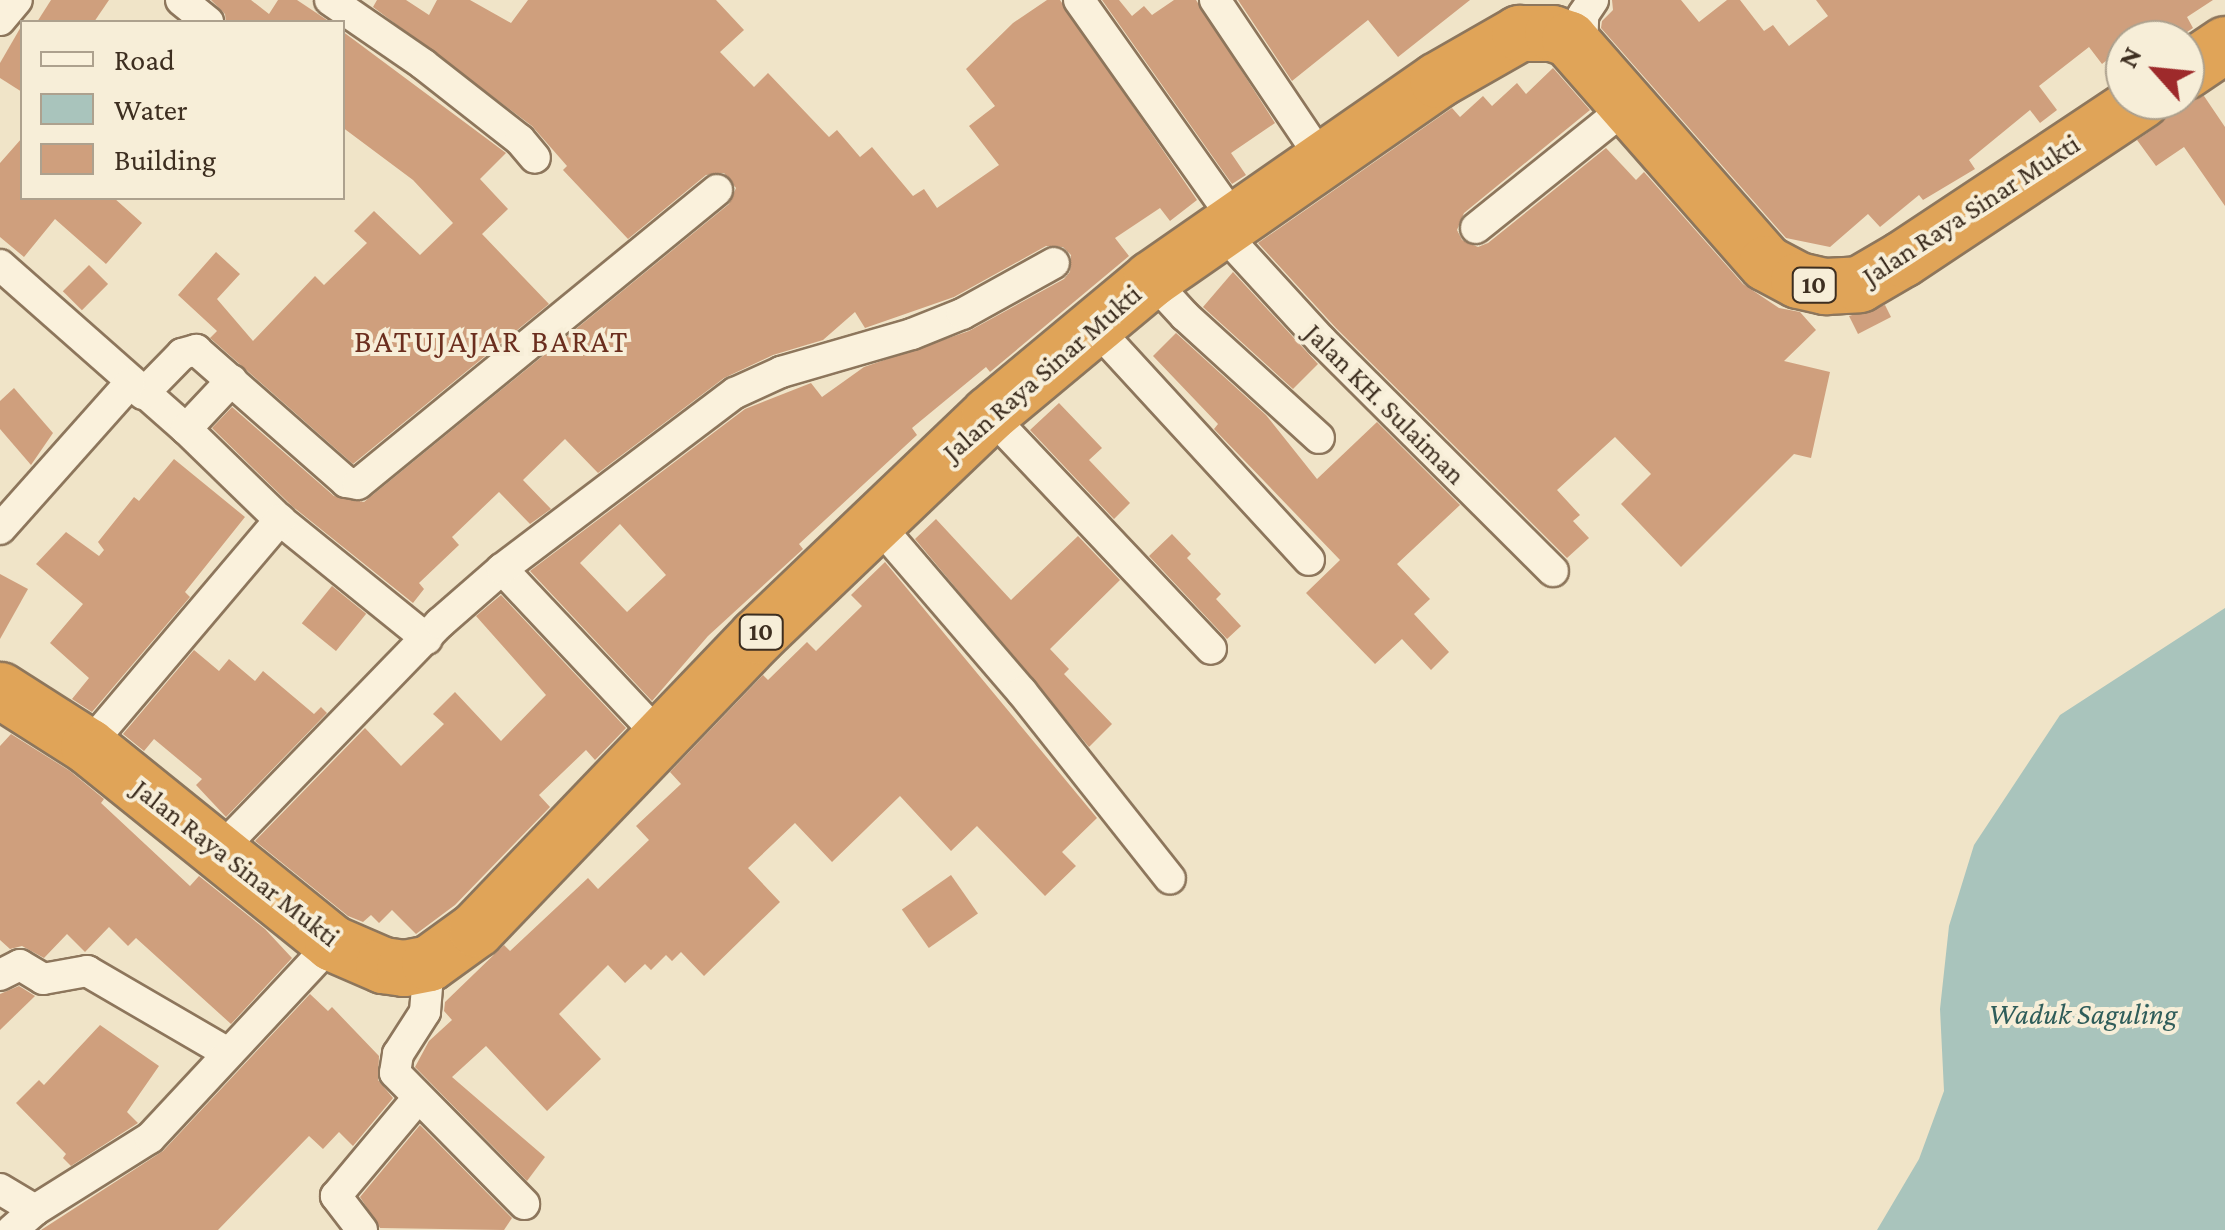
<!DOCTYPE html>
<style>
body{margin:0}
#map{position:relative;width:2225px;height:1230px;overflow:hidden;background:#f0e4c8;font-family:"Crimson Pro",serif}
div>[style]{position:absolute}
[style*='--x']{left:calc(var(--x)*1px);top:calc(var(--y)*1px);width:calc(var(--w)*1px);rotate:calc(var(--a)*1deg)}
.water>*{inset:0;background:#a9c4bc}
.building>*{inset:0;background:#cf9f7d;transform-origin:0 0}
.roads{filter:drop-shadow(2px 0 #8d765c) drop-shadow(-2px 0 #8d765c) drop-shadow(0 2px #8d765c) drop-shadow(0 -2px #8d765c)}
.street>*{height:30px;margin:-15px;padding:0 15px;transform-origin:15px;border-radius:15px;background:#faf1dc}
.highway>*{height:55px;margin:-27.5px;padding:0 27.5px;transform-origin:27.5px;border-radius:27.5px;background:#e0a458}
span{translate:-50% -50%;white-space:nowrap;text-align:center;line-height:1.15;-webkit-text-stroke:8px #f7eed8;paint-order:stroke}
.shield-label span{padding:2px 8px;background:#f7eed8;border:2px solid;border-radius:8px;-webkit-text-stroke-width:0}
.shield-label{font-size:25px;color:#3d2e20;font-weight:700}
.street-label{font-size:28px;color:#3d2e20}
.water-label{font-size:30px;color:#2f5d5a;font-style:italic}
.quarter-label{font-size:32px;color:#6b2e1e;letter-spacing:2.5px}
.legend{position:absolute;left:20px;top:20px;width:325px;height:180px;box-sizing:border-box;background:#f7eed8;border:2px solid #ada18e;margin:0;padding:12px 18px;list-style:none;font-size:30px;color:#3d2e20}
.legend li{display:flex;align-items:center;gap:20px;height:50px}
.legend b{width:50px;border:2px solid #ada18e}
.north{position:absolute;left:2105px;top:20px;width:100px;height:100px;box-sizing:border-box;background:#f7eed8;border:2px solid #ada18e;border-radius:50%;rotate:297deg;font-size:28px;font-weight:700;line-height:40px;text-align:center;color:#3d2e20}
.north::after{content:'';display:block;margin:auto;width:35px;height:45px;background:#9e2a2b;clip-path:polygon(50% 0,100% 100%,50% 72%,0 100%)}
</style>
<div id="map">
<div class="water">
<div style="clip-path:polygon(2225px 608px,2225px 1230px,1877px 1230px,1919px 1159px,1944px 1091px,1940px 1009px,1949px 926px,1974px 845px,2060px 715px)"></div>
</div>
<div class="building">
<div style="clip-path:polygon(51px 0,109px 0,94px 22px,37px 22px)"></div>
<div style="clip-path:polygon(211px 0,251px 0,269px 14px,278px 0,297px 0,330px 22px,226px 22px,225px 14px)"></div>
<div style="clip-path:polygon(evenodd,377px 0,406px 0,429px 15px,437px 0,470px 0,511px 23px,528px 0,716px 0,744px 30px,720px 52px,754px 87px,768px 73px,829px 137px,837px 130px,860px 157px,872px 147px,913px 196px,924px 189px,937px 208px,999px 165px,969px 126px,995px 106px,966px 69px,1013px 23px,1047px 0,1060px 0,1197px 200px,1170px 221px,1160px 208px,1115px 238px,1129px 256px,990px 372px,986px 367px,912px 428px,917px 435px,799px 544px,803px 549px,708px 636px,652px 701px,530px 571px,745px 409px,811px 383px,822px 397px,864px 367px,969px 331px,1064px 279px,1070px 272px,1071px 255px,1063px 247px,1046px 246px,954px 297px,865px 328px,855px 312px,823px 340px,773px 355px,724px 378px,598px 473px,565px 439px,523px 480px,551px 509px,530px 524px,499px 492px,452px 537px,459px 545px,419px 583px,424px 589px,413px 603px,292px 506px,212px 428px,232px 407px,334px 496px,364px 502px,729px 204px,736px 188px,724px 173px,706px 175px,628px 239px,563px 170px,567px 166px,532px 126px,373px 7px,377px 0,620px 524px,666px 575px,627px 612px,580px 563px,620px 524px)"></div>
<div style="clip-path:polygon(1102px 0,1119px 0,1132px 16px,1144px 6px,1152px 15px,1174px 0,1196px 0,1275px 123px,1231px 153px,1246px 175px,1232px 184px)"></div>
<div style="clip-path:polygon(1238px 0,1470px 0,1398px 57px,1368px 20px,1292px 81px)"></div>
<div style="clip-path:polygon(1612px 0,1681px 0,1699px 22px,1727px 0,1740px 0,1764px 31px,1773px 25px,1789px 46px,1828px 16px,1816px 0,2213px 0,2187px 17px,2193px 28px,2175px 40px,2125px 40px,2125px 46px,2102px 64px,2089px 47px,2039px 86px,2057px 110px,2040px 123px,2030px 110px,1969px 160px,1975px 169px,1923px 200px,1919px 195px,1880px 227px,1868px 214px,1830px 247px,1786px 238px,1601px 28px,1602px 21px,1613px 10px)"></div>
<div style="clip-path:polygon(22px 25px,22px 92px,0 78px,0 63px)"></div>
<div style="clip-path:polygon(342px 31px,506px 153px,480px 179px,508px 209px,482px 234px,549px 304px,353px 464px,210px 338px,217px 331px,178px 295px,216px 252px,240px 274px,217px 299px,253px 341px,315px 276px,324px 285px,367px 243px,354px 231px,374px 211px,420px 255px,453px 223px,413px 180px,342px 127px)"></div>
<div style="clip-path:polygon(1553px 68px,1590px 110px,1464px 213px,1457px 230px,1462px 240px,1478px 247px,1488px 243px,1606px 148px,1636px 180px,1644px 172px,1743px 284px,1779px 308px,1800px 312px,1816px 330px,1784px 361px,1830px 372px,1811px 458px,1794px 454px,1681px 567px,1621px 504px,1651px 474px,1615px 437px,1557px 490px,1580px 515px,1573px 521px,1589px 538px,1567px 558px,1336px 328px,1258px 243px,1452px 108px,1460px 117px,1483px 96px,1492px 106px,1517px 83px,1526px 94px)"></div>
<div style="clip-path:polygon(2204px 96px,2225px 127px,2225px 206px,2184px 147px,2156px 166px,2137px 140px,2159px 125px,2179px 101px)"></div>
<div style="clip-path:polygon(22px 138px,22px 198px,114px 198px,142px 223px,106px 264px,55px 219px,24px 257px,0 237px,0 163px)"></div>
<div style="left:89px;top:265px;width:27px;height:37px;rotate:45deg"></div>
<div style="clip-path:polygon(1233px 272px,1318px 364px,1293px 389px,1203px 307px)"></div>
<div style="clip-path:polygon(1885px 305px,1891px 317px,1858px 334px,1849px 316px)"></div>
<div style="clip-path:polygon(1176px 333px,1266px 415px,1317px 479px,1377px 422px,1460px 505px,1397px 564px,1430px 599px,1414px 614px,1449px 652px,1431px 670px,1402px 639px,1375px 664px,1306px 593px,1340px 560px,1214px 429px,1218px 424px,1153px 356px)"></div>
<div style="clip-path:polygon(14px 388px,53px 433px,31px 465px,0 429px,0 401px)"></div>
<div style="clip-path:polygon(1059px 403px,1102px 448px,1089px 460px,1130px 503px,1114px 519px,1030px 430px)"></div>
<div style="clip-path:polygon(174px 459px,245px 517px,185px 592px,190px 597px,92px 712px,72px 699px,89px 678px,50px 643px,83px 604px,36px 564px,66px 532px,99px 556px,104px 550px,98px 542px,134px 497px,139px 501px)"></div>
<div style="clip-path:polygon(936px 519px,1011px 600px,1078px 536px,1120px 580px,1050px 649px,1069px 669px,1064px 674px,1112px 724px,1089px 747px,915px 539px)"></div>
<div style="clip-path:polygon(1172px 534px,1191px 554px,1187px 558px,1221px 594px,1216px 599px,1241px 626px,1227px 639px,1149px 556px)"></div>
<div style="clip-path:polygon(885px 562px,1097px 818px,1062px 852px,1076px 866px,1045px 896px,977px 826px,951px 851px,900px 796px,832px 862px,795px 823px,748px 868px,780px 902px,704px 976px,681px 952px,672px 961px,666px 955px,651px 970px,645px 964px,625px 983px,608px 965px,559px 1014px,601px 1059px,547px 1111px,486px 1046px,452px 1077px,545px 1157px,527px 1181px,415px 1067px,429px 1041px,452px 1020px,444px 1011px,445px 1002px,504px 945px,510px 951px,588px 878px,598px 889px,649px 840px,636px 826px,681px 784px,670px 772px,763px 675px,768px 680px,807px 642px,816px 651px,862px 606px,851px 595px)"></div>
<div style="clip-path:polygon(0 574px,28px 589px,0 639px)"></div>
<div style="left:332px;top:586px;width:44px;height:48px;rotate:39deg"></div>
<div style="clip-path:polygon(501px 595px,626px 728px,595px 760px,586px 750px,539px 795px,550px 807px,455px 905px,416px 934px,392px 910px,379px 923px,371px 915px,363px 922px,348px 916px,255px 841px,365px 728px,401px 766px,444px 724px,433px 714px,455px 692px,501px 741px,546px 695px,476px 616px)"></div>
<div style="clip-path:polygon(194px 650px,219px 671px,229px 659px,255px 681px,263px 671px,314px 714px,321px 707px,327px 713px,226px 817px,196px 785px,202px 779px,154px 739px,144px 751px,123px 734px)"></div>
<div style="clip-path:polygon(11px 734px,70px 771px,104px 799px,101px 803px,190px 886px,199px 876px,265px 929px,292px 958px,231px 1024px,136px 938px,128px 946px,109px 927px,85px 952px,67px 934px,44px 958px,22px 946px,10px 949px,0 940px,0 746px)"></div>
<div style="left:951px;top:875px;width:47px;height:60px;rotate:55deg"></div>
<div style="clip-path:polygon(19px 986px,35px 996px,0 1030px,0 994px)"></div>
<div style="clip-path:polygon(310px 994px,328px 1011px,332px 1007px,379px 1056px,378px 1080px,393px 1098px,353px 1146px,339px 1132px,323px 1149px,309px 1136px,218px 1230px,41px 1230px,163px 1151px)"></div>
<div style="clip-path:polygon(100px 1025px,159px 1066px,127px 1112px,138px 1123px,71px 1166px,63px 1158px,66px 1154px,16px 1103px,39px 1080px,44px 1085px)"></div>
<div style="clip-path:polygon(420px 1125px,512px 1218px,504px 1230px,380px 1228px,360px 1197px)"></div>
</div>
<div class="roads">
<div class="street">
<div style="--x:181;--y:0;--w:35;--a:39"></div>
<div style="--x:330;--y:0;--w:113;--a:34.5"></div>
<div style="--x:423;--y:64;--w:123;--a:38.1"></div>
<div style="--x:520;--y:140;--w:23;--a:50"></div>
<div style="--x:1079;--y:0;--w:272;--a:54.7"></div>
<div style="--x:1215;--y:0;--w:190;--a:56.1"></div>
<div style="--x:0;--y:20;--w:26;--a:-50"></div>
<div style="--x:1582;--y:51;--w:36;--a:-88"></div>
<div style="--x:1583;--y:15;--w:18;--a:-56"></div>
<div style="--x:1476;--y:228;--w:196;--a:-38.8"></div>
<div style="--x:1222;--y:232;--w:148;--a:47.5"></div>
<div style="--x:1322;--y:341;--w:326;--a:44.9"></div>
<div style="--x:0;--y:265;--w:248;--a:41.4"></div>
<div style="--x:186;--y:429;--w:131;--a:44.1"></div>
<div style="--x:280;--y:520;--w:189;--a:39"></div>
<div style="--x:1151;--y:279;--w:50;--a:47.4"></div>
<div style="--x:1185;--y:316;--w:181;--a:42.3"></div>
<div style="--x:1093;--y:325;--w:319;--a:47.4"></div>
<div style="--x:143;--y:394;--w:56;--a:-45.7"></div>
<div style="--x:182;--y:354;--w:15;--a:-16"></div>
<div style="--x:196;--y:350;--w:200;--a:41.3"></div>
<div style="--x:346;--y:482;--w:12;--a:9"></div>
<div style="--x:358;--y:484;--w:464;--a:-39.3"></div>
<div style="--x:989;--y:414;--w:323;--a:46.6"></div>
<div style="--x:186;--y:429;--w:67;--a:-46.8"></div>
<div style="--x:874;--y:520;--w:227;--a:49.3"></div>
<div style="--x:1022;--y:692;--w:238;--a:51.6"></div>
<div style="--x:0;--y:529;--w:195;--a:-48.3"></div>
<div style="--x:502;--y:569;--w:232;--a:46.7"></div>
<div style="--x:88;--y:746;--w:297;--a:-49.7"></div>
<div style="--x:218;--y:852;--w:319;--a:-45.9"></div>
<div style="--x:440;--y:623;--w:82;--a:-41.1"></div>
<div style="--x:502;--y:569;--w:292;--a:-37.1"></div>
<div style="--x:735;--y:393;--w:51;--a:-24.5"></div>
<div style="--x:781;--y:372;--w:136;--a:-16.2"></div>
<div style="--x:912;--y:334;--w:54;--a:-21.8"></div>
<div style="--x:962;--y:314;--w:105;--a:-29"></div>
<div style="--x:429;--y:963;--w:49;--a:94.7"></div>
<div style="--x:425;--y:1012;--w:50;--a:122.7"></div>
<div style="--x:398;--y:1054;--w:19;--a:99"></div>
<div style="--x:395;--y:1073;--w:184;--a:45.4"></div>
<div style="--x:0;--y:975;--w:22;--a:-27"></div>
<div style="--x:20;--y:965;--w:27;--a:31"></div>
<div style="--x:43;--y:979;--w:45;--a:-10.3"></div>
<div style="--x:87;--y:971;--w:163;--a:30.2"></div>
<div style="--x:0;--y:1189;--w:41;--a:31"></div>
<div style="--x:12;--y:1230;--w:30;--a:-41"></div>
<div style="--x:35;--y:1210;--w:136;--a:-32.1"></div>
<div style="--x:150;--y:1138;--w:267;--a:-47"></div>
<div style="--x:362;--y:1230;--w:43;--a:-127.4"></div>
<div style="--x:336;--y:1196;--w:126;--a:-50.1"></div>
</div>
<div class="highway">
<div style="--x:2185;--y:71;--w:48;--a:-34"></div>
<div style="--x:0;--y:690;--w:104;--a:32.5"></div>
<div style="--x:88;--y:746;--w:314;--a:38.9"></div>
<div style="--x:332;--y:943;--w:56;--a:23.3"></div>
<div style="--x:383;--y:965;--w:21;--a:8"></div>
<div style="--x:404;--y:968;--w:25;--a:-11"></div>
<div style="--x:429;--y:963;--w:58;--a:-35.9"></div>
<div style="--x:476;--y:929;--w:406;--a:-46.2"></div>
<div style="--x:757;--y:636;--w:321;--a:-43.7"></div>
<div style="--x:989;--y:414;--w:211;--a:-39.8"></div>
<div style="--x:1151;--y:279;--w:348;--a:-34.8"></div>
<div style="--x:1437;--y:80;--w:95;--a:-29.8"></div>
<div style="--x:1519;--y:33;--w:33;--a:0"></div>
<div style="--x:1552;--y:33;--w:18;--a:19"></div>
<div style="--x:1569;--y:39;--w:298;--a:48.7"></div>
<div style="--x:1766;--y:263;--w:36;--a:28"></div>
<div style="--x:1798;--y:280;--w:28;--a:13"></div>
<div style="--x:1825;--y:286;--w:34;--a:-3"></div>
<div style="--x:1859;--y:284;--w:50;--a:-30.2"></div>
<div style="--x:1902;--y:259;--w:287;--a:-33.6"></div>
</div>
</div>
<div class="shield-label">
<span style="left:1814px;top:285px">10</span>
<span style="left:761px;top:632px">10</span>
</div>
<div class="street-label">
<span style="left:1971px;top:210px;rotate:-33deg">Jalan Raya Sinar Mukti</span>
<span style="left:1042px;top:373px;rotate:-41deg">Jalan Raya Sinar Mukti</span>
<span style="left:1385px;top:404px;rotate:45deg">Jalan KH. Sulaiman</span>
<span style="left:236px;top:863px;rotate:38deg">Jalan Raya Sinar Mukti</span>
</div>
<div class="water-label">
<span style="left:2083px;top:1014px">Waduk Saguling</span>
</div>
<div class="quarter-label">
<span style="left:492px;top:341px">BATUJAJAR BARAT</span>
</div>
<ul class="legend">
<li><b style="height:12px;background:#faf1dc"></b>Road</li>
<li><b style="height:28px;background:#a9c4bc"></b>Water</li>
<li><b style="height:28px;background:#cf9f7d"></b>Building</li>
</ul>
<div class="north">N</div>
</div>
